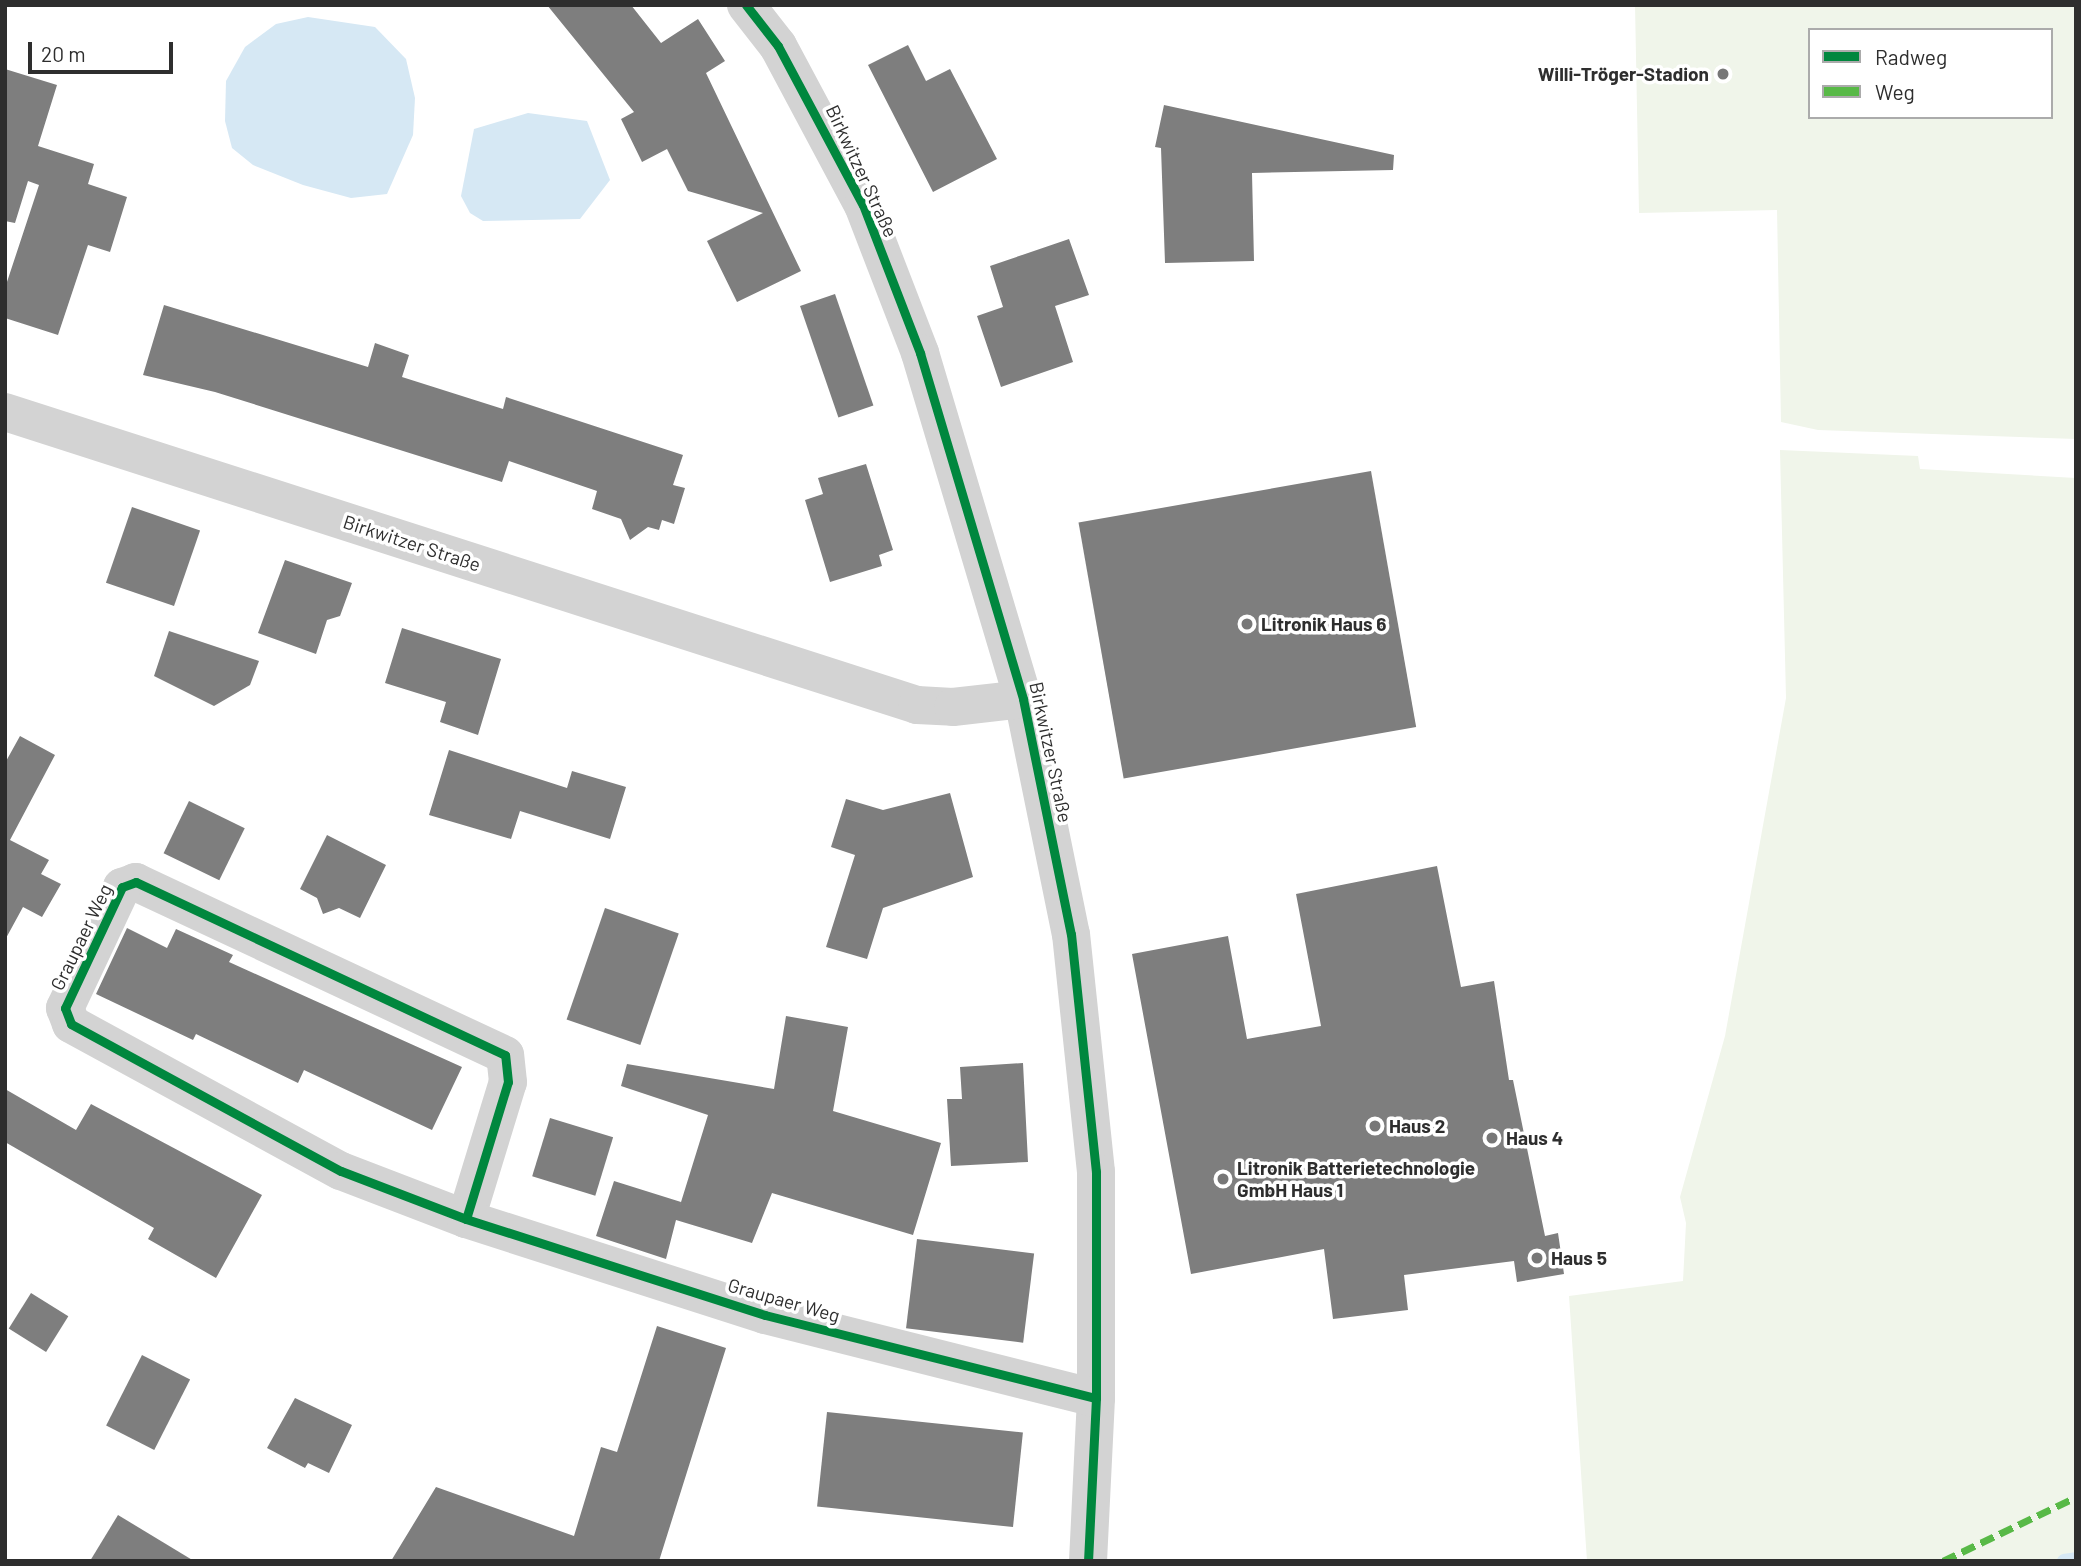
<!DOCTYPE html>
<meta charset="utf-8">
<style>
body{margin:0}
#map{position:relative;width:2081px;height:1566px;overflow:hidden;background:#fff;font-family:Barlow,sans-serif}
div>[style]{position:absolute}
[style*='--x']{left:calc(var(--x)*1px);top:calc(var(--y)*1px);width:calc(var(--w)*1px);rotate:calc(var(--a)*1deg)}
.green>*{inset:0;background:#f0f5ea}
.water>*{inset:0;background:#d6e8f4}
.stream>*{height:14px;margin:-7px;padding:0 7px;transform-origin:7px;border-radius:7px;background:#d6e8f4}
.building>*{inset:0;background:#7e7e7e;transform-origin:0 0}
.street>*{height:38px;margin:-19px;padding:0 19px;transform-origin:19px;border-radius:19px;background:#d3d3d3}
.quiet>*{height:7px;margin-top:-3.5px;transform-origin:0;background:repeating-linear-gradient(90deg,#58b947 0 14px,transparent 0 21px)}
.cycleway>*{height:9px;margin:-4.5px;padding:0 4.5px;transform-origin:4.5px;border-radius:4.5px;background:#00873e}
.dots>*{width:19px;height:19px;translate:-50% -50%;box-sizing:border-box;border:4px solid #fff;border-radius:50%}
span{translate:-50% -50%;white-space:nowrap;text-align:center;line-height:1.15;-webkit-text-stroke:7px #fff;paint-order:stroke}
.poi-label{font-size:19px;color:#2e2e2e;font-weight:700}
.right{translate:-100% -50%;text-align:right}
.left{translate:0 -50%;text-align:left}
.street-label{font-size:19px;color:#2e2e2e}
.frame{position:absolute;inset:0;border:7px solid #2e2e2e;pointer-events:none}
.legend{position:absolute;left:1808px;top:28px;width:245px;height:91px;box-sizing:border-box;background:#fff;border:2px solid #ababab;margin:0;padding:9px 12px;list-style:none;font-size:21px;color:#2e2e2e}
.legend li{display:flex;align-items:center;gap:14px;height:35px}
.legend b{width:35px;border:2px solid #ababab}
.scale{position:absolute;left:28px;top:42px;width:145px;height:32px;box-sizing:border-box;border:4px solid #2e2e2e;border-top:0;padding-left:9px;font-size:21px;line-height:24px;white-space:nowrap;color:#2e2e2e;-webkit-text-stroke:5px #fff;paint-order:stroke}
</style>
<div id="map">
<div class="green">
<div style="clip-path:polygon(evenodd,1635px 5px,2076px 5px,2076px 439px,1818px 430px,1781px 422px,1777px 210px,1639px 213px,1635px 5px,1810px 30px,2051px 30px,2051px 117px,1810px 117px,1810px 30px)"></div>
<div style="clip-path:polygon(1780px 450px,1918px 456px,1920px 469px,2076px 478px,2076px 1561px,1587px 1561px,1569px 1296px,1683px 1281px,1686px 1223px,1680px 1197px,1725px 1036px,1786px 698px)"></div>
</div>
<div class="water">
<div style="clip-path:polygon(308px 17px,375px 27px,406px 59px,415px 98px,413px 135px,387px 194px,351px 198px,303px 185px,253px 165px,232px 148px,225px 121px,226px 81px,245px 47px,276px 24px)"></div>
<div style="clip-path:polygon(528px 113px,587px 121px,610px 180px,580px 219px,483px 221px,470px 213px,461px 196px,474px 129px)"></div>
</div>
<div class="stream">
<div style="--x:2064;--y:1561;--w:12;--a:-9"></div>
</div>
<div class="building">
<div style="clip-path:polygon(547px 5px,631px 5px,661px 43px,698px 19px,725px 61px,706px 73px,801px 271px,737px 302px,707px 241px,763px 213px,688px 191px,667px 149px,642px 162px,621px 119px,634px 112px)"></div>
<div style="clip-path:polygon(908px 45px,926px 81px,950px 69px,997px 159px,933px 192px,868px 65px)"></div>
<div style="clip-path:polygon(5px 69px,57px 85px,38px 146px,94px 164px,88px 184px,127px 197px,110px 252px,88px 245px,58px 335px,5px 318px,5px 288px,39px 185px,28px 181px,15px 223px,5px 221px)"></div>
<div style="clip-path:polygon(1164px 105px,1394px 155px,1393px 170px,1252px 173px,1254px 261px,1165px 263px,1161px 148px,1155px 147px)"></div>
<div style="clip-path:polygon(1069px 239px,1089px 295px,1055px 306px,1073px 362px,1001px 387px,977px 316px,1003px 307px,990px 266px)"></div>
<div style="left:835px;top:294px;width:118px;height:37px;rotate:71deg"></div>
<div style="clip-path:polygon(164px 305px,368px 367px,375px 343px,409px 355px,402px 377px,503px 409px,506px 397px,683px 455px,673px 485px,685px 488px,674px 524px,662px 520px,659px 530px,648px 527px,630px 540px,621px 519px,592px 509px,597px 491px,509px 461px,502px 482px,215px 392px,143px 375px)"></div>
<div style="clip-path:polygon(866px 464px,893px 550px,879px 555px,882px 566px,830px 582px,805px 500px,823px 494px,818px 478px)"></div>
<div style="left:1371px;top:471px;width:260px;height:297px;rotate:80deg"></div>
<div style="left:132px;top:507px;width:72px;height:80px;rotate:19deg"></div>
<div style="clip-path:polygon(285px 560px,352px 583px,340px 616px,327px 620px,316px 654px,258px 633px)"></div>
<div style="clip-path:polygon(402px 628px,501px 659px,478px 735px,440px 722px,446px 702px,385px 683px)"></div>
<div style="clip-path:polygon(169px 631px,259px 661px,250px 685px,214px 706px,154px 676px)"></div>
<div style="clip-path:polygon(20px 736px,55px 755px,10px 840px,49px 860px,41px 874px,61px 884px,42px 917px,23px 907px,5px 940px,5px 763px)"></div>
<div style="clip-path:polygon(449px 750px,567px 788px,572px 771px,626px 787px,610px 839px,520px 811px,511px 839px,429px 815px)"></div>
<div style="clip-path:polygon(950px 793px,973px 877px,883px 908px,867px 959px,826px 947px,855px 855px,831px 847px,846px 799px,883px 810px)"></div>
<div style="left:189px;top:801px;width:62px;height:58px;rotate:26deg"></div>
<div style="clip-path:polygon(327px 835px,386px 865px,360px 918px,339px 908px,323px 914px,317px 898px,300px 889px)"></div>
<div style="clip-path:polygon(1437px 866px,1461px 987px,1494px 981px,1509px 1080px,1513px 1080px,1545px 1236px,1558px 1233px,1564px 1274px,1517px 1282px,1514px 1261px,1404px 1275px,1408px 1310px,1333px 1319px,1324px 1249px,1191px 1274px,1132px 954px,1228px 936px,1247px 1039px,1321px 1026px,1296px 894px)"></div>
<div style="left:605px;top:908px;width:78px;height:118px;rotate:19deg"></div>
<div style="clip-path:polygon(127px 928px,167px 948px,176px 929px,233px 955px,229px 962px,462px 1067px,432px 1130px,304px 1070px,298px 1083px,196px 1034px,193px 1040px,96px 994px)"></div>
<div style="clip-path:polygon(786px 1016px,848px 1027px,833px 1111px,941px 1143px,913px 1235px,772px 1193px,752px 1243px,676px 1220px,666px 1259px,596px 1236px,614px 1181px,681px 1202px,677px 1215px,708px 1115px,621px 1086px,627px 1064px,774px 1089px)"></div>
<div style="clip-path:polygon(1023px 1063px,1028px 1162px,951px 1166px,947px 1099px,962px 1099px,960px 1067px)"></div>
<div style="clip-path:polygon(5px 1089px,76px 1130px,91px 1104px,262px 1195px,216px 1278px,148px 1239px,154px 1228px,5px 1142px)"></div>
<div style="left:550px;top:1118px;width:66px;height:61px;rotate:17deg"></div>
<div style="left:917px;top:1239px;width:118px;height:90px;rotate:7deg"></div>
<div style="left:31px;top:1293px;width:44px;height:42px;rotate:32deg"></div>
<div style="clip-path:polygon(657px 1326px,726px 1348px,659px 1561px,391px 1561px,436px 1487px,574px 1536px,601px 1447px,617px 1452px)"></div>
<div style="left:142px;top:1355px;width:54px;height:79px;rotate:27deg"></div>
<div style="clip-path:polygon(295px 1398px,352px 1425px,329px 1473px,308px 1463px,305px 1468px,267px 1448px)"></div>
<div style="left:827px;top:1412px;width:197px;height:95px;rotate:6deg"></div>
<div style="clip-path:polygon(118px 1515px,194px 1561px,90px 1561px)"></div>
</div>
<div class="street">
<div style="--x:746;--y:5;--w:52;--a:52"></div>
<div style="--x:778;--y:46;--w:180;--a:61.9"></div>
<div style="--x:863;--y:205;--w:159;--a:68.9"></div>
<div style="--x:920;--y:353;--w:361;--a:73.4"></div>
<div style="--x:1023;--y:699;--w:240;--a:78.5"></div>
<div style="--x:1071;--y:934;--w:239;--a:84"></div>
<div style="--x:1096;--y:1172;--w:226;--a:90"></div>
<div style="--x:1096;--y:1398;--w:163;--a:92.8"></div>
<div style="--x:5;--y:412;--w:958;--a:17.81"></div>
<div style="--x:917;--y:705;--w:36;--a:3"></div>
<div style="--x:953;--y:707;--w:70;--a:-6.5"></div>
<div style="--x:466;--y:1219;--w:143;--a:-73"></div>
<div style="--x:508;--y:1082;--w:27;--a:-96"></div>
<div style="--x:505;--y:1055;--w:408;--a:-154.9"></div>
<div style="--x:136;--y:882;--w:15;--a:160"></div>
<div style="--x:122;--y:887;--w:134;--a:115.2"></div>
<div style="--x:65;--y:1008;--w:17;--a:69"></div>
<div style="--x:71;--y:1024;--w:307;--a:28.6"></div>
<div style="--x:341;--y:1171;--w:134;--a:21"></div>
<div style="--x:466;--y:1219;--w:314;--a:17.8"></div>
<div style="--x:765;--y:1315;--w:341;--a:14.1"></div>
</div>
<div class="quiet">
<div style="--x:1943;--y:1561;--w:148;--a:-25.7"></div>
</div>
<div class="cycleway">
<div style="--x:746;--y:5;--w:52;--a:52"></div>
<div style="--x:778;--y:46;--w:180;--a:61.9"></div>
<div style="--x:863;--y:205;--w:159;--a:68.9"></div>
<div style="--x:920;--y:353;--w:361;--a:73.4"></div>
<div style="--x:1023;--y:699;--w:240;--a:78.5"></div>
<div style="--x:1071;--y:934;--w:239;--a:84"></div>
<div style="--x:1096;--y:1172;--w:226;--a:90"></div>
<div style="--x:1096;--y:1398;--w:163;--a:92.8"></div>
<div style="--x:466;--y:1219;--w:143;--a:-73"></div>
<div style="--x:508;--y:1082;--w:27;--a:-96"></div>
<div style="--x:505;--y:1055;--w:408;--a:-154.9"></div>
<div style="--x:136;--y:882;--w:15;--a:160"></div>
<div style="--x:122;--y:887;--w:134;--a:115.2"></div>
<div style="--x:65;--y:1008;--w:17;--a:69"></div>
<div style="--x:71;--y:1024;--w:307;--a:28.6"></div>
<div style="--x:341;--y:1171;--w:134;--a:21"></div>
<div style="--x:466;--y:1219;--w:314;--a:17.8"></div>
<div style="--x:765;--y:1315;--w:341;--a:14.1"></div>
</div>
<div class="dots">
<div style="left:1723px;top:74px;background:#777"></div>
<div style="left:1247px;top:624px;background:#777"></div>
<div style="left:1375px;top:1126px;background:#777"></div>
<div style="left:1492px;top:1138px;background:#777"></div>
<div style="left:1223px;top:1179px;background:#777"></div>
<div style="left:1537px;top:1258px;background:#777"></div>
</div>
<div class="poi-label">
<span class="right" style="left:1709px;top:74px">Willi-Tröger-Stadion</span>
<span class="left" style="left:1261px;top:624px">Litronik Haus 6</span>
<span class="left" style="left:1389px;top:1126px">Haus 2</span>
<span class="left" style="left:1506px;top:1138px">Haus 4</span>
<span class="left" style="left:1237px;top:1179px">Litronik Batterietechnologie<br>GmbH Haus 1</span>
<span class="left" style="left:1551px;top:1258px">Haus 5</span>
</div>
<div class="street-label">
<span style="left:862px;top:171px;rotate:65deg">Birkwitzer Straße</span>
<span style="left:412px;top:543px;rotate:18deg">Birkwitzer Straße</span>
<span style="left:1051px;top:752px;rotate:78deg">Birkwitzer Straße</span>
<span style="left:81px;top:937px;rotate:-64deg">Graupaer Weg</span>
<span style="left:784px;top:1300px;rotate:16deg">Graupaer Weg</span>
</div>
<div class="frame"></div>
<ul class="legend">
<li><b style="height:9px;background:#00873e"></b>Radweg</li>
<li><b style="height:9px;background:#58b947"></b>Weg</li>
</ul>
<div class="scale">20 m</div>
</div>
